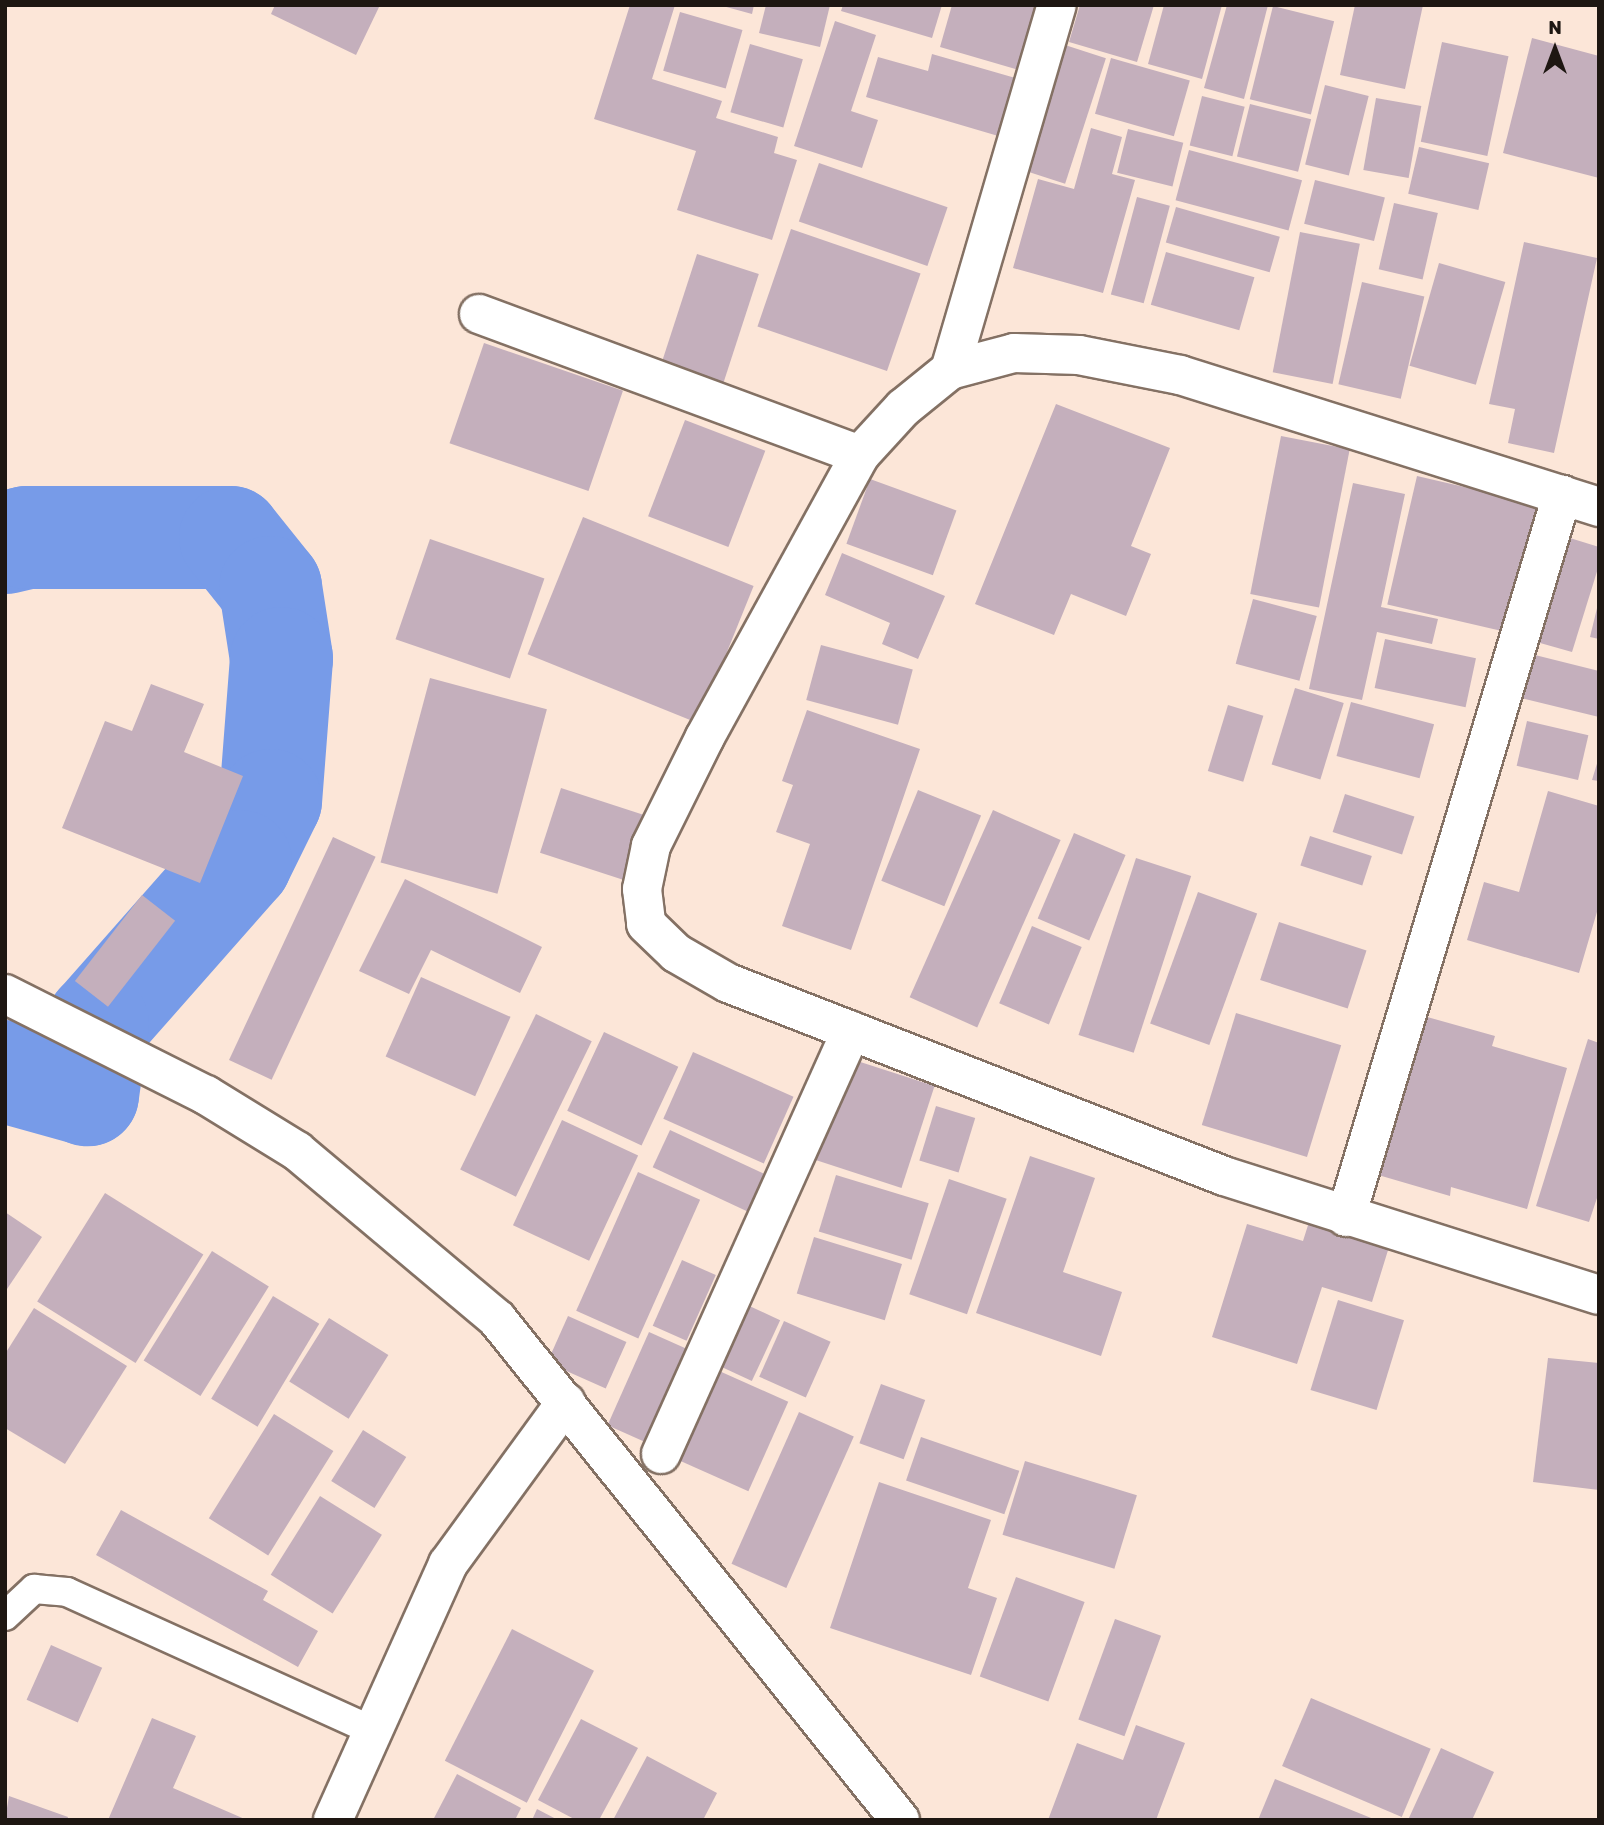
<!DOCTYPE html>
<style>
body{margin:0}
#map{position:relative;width:1604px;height:1825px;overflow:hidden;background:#fce6d8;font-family:Rubik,sans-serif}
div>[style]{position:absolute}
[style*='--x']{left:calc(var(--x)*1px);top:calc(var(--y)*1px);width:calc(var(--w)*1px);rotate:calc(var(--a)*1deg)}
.river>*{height:103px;margin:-51.5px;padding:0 51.5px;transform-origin:51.5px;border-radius:51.5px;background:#779be8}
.building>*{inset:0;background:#c4afbc;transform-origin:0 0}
.roads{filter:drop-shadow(2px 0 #847164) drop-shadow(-2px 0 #847164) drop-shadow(0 2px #847164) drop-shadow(0 -2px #847164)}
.service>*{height:28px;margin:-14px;padding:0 14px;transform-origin:14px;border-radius:14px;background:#fff}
.minor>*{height:38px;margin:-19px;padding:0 19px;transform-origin:19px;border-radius:19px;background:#fff}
.secondary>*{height:38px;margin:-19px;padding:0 19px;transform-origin:19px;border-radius:19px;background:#fff}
span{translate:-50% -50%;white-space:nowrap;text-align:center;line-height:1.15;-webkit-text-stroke:7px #fce6d8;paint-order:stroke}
.frame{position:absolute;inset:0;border:7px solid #1e1712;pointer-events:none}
.north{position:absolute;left:1520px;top:14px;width:70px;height:70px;-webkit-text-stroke:5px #fce6d8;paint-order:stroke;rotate:0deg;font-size:19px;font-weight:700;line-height:28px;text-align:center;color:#1e1712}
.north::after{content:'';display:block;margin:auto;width:24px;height:32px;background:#1e1712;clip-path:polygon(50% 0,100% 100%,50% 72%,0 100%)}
</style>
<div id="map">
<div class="river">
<div style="--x:5;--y:542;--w:22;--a:-13"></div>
<div style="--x:26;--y:537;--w:204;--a:0"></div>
<div style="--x:230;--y:537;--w:64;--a:51.3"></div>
<div style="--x:270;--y:587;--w:72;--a:81.2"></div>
<div style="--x:281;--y:658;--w:142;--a:94.4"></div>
<div style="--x:270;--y:800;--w:68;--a:116.2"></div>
<div style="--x:240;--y:861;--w:216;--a:131.4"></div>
<div style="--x:97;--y:1023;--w:72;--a:98"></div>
<div style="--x:87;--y:1094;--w:85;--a:-164.3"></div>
</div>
<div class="building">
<div style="clip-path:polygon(275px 5px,380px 5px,356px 55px,271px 14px)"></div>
<div style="clip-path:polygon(630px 5px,675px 5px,652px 79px,722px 101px,716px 118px,778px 137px,774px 153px,797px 160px,772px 240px,677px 210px,696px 151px,594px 119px)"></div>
<div style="clip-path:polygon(719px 5px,754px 5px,752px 14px)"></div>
<div style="clip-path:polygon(766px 5px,830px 5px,820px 47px,759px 33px)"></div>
<div style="clip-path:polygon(843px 5px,942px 5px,932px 38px,841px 11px)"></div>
<div style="clip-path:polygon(952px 5px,1049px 5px,1029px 73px,940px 47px)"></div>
<div style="clip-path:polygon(1080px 5px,1154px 5px,1137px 62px,1069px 42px)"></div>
<div style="clip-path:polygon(1164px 5px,1222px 5px,1202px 79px,1148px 64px)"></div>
<div style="clip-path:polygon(1227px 5px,1268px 5px,1244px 99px,1204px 88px)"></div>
<div style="clip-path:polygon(1355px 5px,1423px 5px,1405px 89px,1340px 75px)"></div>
<div style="left:1273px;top:6px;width:63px;height:96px;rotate:14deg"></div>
<div style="left:680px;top:12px;width:65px;height:61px;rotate:16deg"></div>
<div style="clip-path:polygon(835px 21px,876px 35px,851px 111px,878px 120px,862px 168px,794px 146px)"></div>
<div style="clip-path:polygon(1532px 38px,1599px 56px,1599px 178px,1503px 153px)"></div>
<div style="left:1442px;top:42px;width:68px;height:102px;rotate:12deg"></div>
<div style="left:750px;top:44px;width:55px;height:71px;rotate:16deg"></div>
<div style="left:1065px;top:45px;width:43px;height:132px;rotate:18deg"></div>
<div style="clip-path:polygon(932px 54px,1022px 80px,1005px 138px,866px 97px,878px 57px,928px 71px)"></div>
<div style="left:1111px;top:58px;width:82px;height:58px;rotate:16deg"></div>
<div style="left:1325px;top:85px;width:45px;height:82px;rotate:14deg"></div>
<div style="left:1202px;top:96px;width:44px;height:51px;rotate:14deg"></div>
<div style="left:1376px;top:98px;width:46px;height:73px;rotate:10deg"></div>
<div style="left:1250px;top:104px;width:63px;height:54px;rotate:14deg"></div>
<div style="clip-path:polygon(1091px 128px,1122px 137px,1112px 174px,1135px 180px,1103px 293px,1013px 268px,1038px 179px,1074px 189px)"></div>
<div style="left:1128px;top:129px;width:57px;height:45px;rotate:14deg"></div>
<div style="left:1419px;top:147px;width:72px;height:48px;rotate:13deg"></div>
<div style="left:1189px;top:150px;width:117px;height:52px;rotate:15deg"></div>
<div style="left:819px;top:163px;width:136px;height:62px;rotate:19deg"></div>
<div style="left:1315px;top:180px;width:72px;height:45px;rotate:14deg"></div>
<div style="left:1137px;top:197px;width:34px;height:101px;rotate:15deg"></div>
<div style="left:1394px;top:203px;width:45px;height:68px;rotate:13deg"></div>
<div style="left:1176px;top:207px;width:108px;height:37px;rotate:16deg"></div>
<div style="left:791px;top:229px;width:137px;height:103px;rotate:19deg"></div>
<div style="left:1300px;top:232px;width:61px;height:143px;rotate:11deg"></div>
<div style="clip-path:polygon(1524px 242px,1597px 258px,1554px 453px,1508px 443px,1515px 409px,1489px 404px)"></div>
<div style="left:1166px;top:252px;width:92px;height:55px;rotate:16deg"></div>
<div style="left:697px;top:254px;width:65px;height:117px;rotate:18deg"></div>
<div style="left:1439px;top:263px;width:69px;height:107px;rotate:16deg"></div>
<div style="left:1362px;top:282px;width:64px;height:105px;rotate:13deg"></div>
<div style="left:484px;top:343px;width:147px;height:106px;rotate:19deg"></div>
<div style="clip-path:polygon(1056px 404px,1170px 448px,1131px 546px,1151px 554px,1126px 616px,1071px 594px,1054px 635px,975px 604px)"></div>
<div style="left:685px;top:420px;width:86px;height:103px;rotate:21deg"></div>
<div style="left:1281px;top:436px;width:70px;height:161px;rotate:11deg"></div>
<div style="left:1417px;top:476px;width:132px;height:132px;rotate:13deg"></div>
<div style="left:870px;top:479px;width:92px;height:69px;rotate:20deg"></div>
<div style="clip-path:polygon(1353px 483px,1405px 494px,1381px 607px,1438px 619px,1432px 644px,1377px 632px,1362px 700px,1309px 689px)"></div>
<div style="left:583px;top:517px;width:184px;height:148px;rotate:22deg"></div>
<div style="clip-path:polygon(1557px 534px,1599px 547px,1599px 565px,1572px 652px,1526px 639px)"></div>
<div style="left:430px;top:539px;width:121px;height:106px;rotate:19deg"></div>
<div style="clip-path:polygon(842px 553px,945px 596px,918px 659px,882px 644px,890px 623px,825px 595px)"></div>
<div style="left:1253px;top:599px;width:66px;height:67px;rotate:15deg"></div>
<div style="clip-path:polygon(1598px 604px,1599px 604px,1599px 639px,1590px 637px)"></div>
<div style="left:1385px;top:639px;width:93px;height:50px;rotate:12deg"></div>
<div style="left:821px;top:645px;width:95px;height:57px;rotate:15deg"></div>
<div style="clip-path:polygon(1531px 654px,1599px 671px,1599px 717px,1521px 698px)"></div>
<div style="left:430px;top:678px;width:121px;height:191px;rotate:15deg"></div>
<div style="clip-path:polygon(151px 684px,204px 704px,184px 752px,243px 776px,200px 883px,62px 828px,105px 721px,132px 731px)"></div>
<div style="left:1295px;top:688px;width:51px;height:80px;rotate:17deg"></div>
<div style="left:1351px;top:702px;width:86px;height:56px;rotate:15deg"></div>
<div style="left:1228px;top:705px;width:37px;height:69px;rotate:17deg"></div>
<div style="clip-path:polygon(807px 710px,920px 749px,851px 950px,782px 926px,810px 844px,776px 832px,793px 785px,782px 781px)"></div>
<div style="left:1527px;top:721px;width:63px;height:46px;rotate:13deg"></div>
<div style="clip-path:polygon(1599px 757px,1599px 781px,1592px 780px)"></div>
<div style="left:561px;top:788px;width:97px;height:68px;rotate:18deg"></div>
<div style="left:918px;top:790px;width:68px;height:98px;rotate:22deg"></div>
<div style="clip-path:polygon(1548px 791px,1599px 806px,1599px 905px,1579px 973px,1467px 940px,1484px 882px,1519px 892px)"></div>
<div style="left:1345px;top:794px;width:73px;height:40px;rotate:18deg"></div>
<div style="left:993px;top:810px;width:74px;height:205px;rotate:24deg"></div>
<div style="left:1074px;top:833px;width:56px;height:93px;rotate:23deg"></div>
<div style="left:1310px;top:836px;width:65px;height:31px;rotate:18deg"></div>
<div style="left:333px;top:837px;width:47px;height:246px;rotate:25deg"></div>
<div style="left:1136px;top:858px;width:58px;height:186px;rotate:18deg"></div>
<div style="clip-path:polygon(405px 879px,542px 947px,520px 993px,431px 950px,409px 994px,359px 971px)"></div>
<div style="left:1198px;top:892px;width:63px;height:140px;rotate:20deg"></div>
<div style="left:142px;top:895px;width:42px;height:109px;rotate:38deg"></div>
<div style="left:1279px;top:922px;width:92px;height:61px;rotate:18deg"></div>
<div style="left:1032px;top:926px;width:54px;height:84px;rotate:23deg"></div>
<div style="left:421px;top:977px;width:98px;height:87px;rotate:24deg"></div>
<div style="left:1236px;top:1013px;width:110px;height:117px;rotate:17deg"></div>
<div style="clip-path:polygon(1413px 1013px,1495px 1036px,1492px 1046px,1567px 1068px,1527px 1209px,1451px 1187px,1450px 1196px,1368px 1172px)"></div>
<div style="left:536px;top:1014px;width:62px;height:173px;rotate:26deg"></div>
<div style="left:604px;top:1032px;width:82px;height:87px;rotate:25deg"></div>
<div style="clip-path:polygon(1588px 1039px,1599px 1043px,1599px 1192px,1589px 1222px,1536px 1206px)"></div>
<div style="left:693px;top:1052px;width:110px;height:73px;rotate:24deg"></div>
<div style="left:848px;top:1058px;width:91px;height:107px;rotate:18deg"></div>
<div style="left:936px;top:1106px;width:41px;height:57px;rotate:17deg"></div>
<div style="left:562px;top:1120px;width:84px;height:116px;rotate:25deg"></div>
<div style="left:670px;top:1130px;width:107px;height:41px;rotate:25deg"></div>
<div style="clip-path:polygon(1030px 1156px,1095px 1178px,1063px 1272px,1122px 1292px,1101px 1356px,976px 1313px)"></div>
<div style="left:638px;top:1172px;width:68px;height:152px;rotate:24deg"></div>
<div style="left:836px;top:1175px;width:97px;height:59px;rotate:17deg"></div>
<div style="left:949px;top:1179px;width:61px;height:122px;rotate:19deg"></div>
<div style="left:105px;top:1193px;width:116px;height:128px;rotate:32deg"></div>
<div style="clip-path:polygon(5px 1212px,42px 1237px,5px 1292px)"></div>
<div style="clip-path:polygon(1309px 1222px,1389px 1247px,1372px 1302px,1322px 1287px,1297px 1364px,1212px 1337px,1247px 1224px,1303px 1241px)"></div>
<div style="left:814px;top:1237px;width:92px;height:59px;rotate:17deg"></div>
<div style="left:212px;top:1251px;width:67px;height:129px;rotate:32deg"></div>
<div style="left:682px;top:1260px;width:37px;height:72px;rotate:24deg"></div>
<div style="left:273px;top:1296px;width:54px;height:120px;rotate:31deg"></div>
<div style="left:1338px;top:1300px;width:69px;height:94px;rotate:17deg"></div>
<div style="left:743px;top:1303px;width:41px;height:67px;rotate:25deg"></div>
<div style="clip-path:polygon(34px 1308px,127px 1366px,65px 1464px,5px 1428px,5px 1354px)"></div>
<div style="left:568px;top:1316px;width:64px;height:51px;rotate:24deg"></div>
<div style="left:329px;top:1318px;width:70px;height:75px;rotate:32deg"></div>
<div style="left:784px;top:1321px;width:51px;height:61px;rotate:24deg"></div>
<div style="left:649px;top:1332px;width:46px;height:102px;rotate:24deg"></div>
<div style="clip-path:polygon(1548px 1358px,1599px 1363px,1599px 1490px,1533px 1482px)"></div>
<div style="left:717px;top:1370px;width:78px;height:98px;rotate:24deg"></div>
<div style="left:881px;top:1384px;width:47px;height:63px;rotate:20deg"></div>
<div style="left:799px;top:1412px;width:60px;height:166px;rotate:24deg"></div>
<div style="left:274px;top:1414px;width:70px;height:123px;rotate:32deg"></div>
<div style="left:363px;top:1430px;width:51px;height:60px;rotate:32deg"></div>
<div style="left:921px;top:1437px;width:104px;height:46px;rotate:19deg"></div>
<div style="left:1025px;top:1461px;width:117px;height:77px;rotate:17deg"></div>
<div style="clip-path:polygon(879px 1482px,991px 1520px,968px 1588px,997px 1598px,971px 1675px,830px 1628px)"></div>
<div style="left:320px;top:1496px;width:73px;height:93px;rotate:32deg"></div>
<div style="clip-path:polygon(121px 1510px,268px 1591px,263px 1600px,318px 1631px,298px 1667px,96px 1555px)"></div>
<div style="left:1016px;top:1577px;width:73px;height:106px;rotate:20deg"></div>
<div style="left:1115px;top:1619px;width:49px;height:107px;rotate:20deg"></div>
<div style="left:512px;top:1629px;width:92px;height:148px;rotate:27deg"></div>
<div style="left:51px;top:1645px;width:56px;height:60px;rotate:24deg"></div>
<div style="left:1311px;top:1698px;width:130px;height:74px;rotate:23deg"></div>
<div style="clip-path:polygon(152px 1718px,196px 1736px,173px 1788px,247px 1820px,108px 1820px)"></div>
<div style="clip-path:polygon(581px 1719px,638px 1748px,599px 1820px,576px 1820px,538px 1800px)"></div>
<div style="clip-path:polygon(1136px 1725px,1185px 1743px,1156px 1820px,1048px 1820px,1077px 1743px,1123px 1760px)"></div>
<div style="clip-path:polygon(1441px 1748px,1494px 1772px,1472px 1820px,1408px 1820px)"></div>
<div style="clip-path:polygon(647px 1756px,717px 1793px,703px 1820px,613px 1820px)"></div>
<div style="clip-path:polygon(457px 1774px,521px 1808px,515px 1820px,433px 1820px)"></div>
<div style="clip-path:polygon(1275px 1779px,1376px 1820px,1258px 1820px)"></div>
<div style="clip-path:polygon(9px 1796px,68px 1817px,67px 1820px,5px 1820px)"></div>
<div style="clip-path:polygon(537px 1809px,558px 1820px,532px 1820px)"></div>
</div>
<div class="roads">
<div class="service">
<div style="--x:5;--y:1616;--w:40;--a:-43"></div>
<div style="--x:34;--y:1589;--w:33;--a:5"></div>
<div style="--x:67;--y:1592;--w:336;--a:24.4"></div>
</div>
<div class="minor">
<div style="--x:479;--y:314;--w:406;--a:20.3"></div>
<div style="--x:950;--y:370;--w:380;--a:-73.7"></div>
<div style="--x:1599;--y:507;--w:439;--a:-162.5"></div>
<div style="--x:1180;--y:375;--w:103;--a:-168.8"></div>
<div style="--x:1079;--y:355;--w:65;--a:-178.2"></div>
<div style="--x:1014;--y:353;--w:66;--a:165.1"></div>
<div style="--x:950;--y:370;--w:60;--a:141"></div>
<div style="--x:903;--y:408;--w:64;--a:132.5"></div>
<div style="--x:860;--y:455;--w:322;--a:118.8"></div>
<div style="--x:705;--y:737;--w:122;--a:116.4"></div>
<div style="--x:651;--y:846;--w:44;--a:101.8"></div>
<div style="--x:642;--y:889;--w:35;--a:83"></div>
<div style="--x:646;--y:924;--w:42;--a:44"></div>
<div style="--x:676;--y:953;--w:60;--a:30"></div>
<div style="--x:728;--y:983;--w:532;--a:21.26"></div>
<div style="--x:1224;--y:1176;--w:393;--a:17.6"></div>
<div style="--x:1346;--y:1217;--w:754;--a:-73.34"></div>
<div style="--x:661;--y:1454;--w:464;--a:-65.8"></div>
<div style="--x:333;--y:1820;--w:281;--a:-65.8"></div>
<div style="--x:448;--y:1564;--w:200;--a:-53.9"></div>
</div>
<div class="secondary">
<div style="--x:5;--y:994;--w:225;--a:26.7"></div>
<div style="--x:206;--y:1095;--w:107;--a:31.6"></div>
<div style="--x:297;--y:1151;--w:261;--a:40"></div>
<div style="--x:497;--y:1319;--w:643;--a:51.19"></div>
</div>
</div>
<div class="frame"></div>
<div class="north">N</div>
</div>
